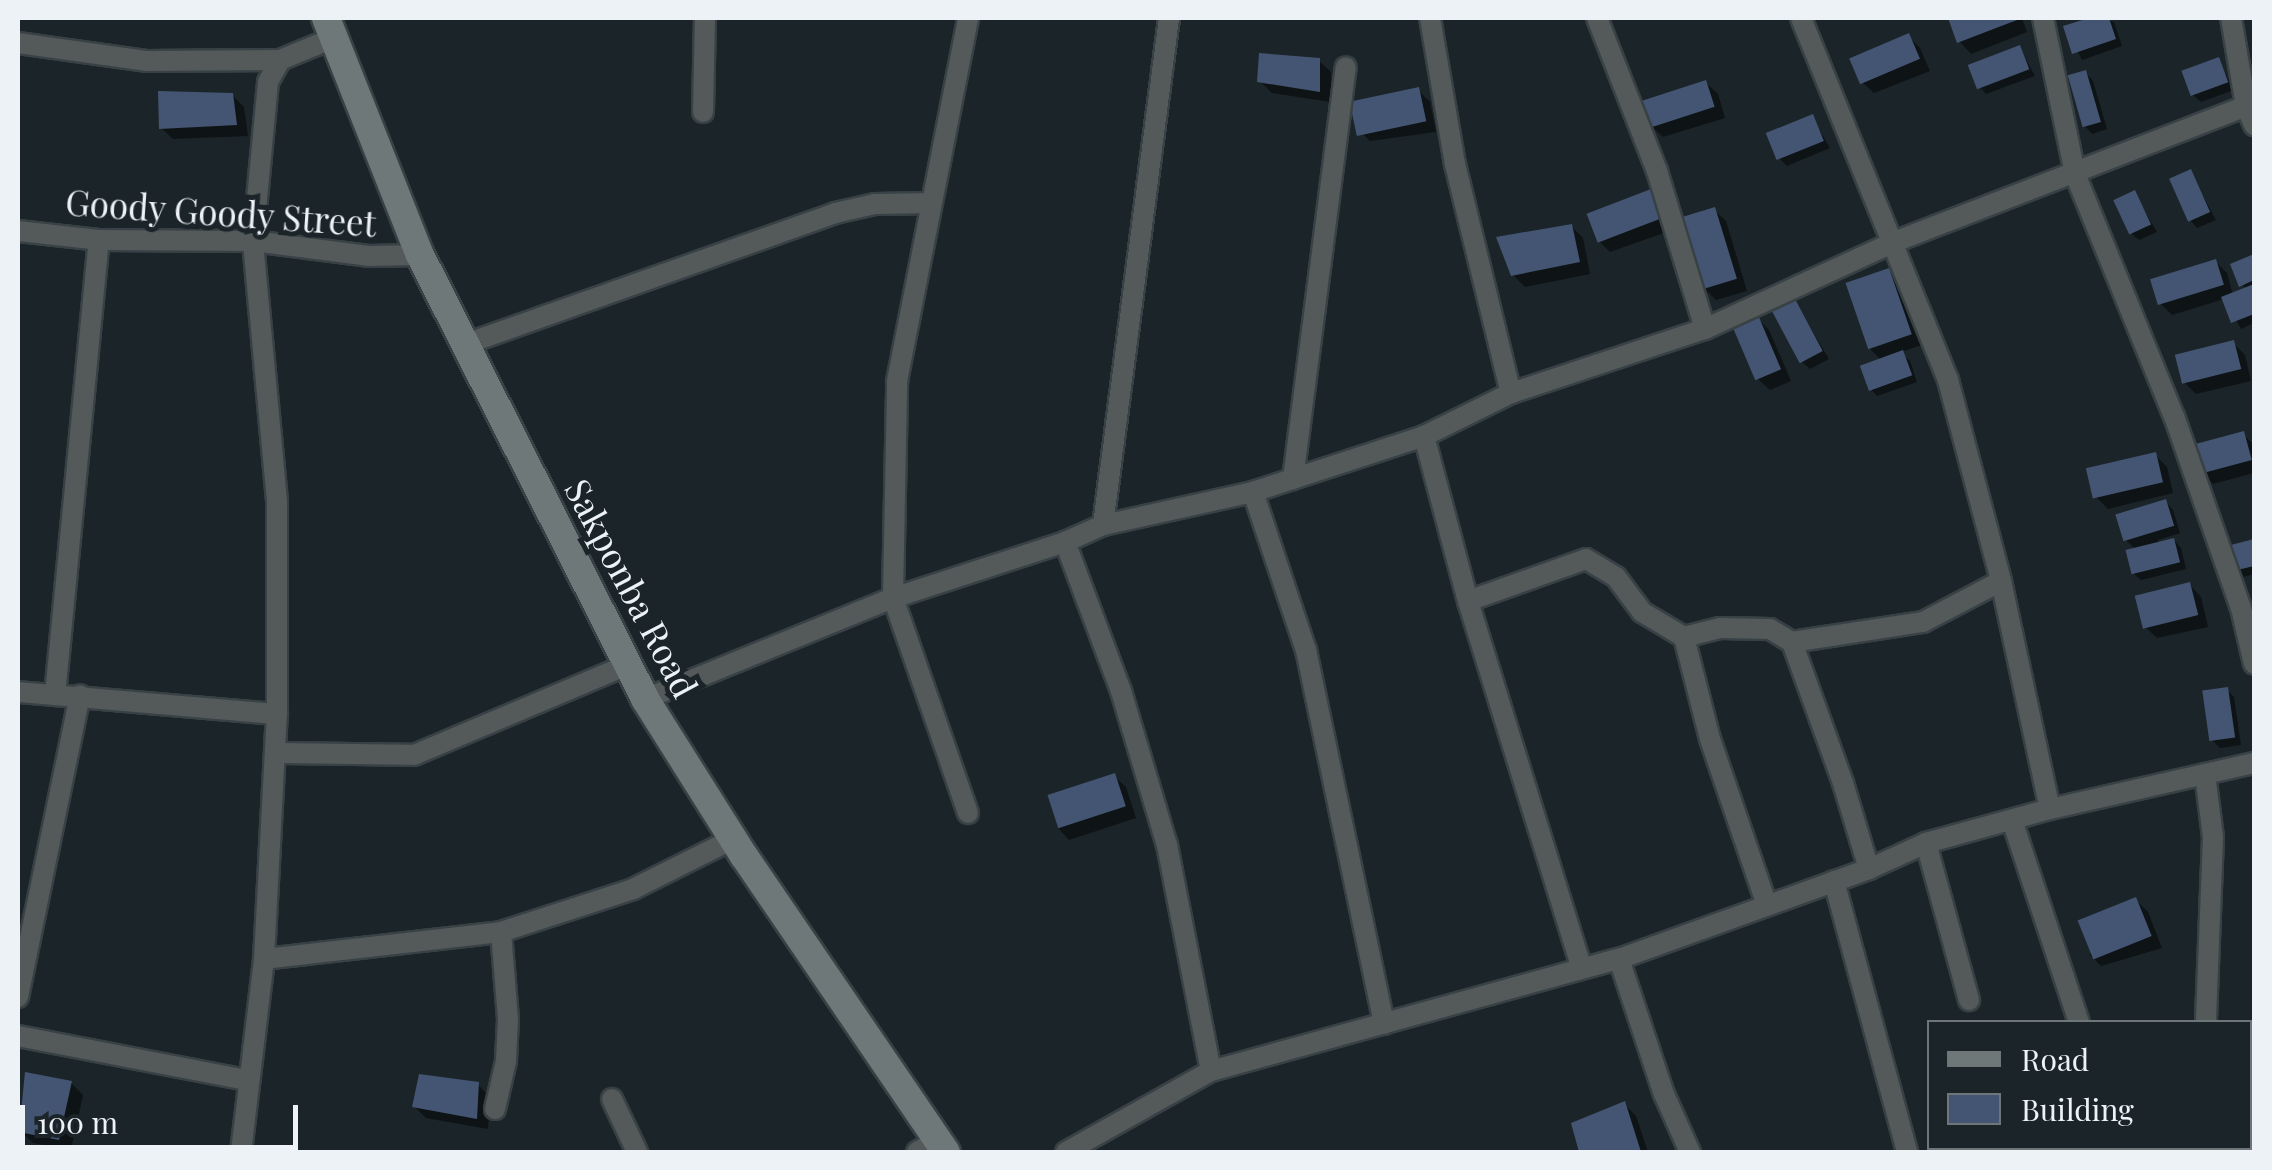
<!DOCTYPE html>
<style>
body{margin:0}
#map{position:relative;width:2272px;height:1170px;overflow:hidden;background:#1b2428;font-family:"Playfair Display",serif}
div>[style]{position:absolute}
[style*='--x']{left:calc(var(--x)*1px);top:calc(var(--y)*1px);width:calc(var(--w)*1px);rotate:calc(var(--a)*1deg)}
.shadow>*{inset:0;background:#0007}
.building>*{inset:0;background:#445573;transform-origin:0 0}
.roads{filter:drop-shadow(2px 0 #384145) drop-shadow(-2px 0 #384145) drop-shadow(0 2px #384145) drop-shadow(0 -2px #384145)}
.street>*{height:20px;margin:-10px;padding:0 10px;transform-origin:10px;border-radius:10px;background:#545959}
.secondary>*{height:28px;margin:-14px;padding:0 14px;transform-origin:14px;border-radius:14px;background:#6f7878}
span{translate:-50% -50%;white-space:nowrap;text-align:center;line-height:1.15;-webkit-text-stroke:10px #1b2428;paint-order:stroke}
.street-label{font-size:35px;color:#ecf2f5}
.frame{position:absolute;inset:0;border:20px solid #ecf2f5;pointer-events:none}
.legend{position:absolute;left:1927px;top:1020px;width:325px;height:130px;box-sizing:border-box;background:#1b2428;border:2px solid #6f767a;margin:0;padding:12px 18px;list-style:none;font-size:30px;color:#ecf2f5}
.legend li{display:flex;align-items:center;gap:20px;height:50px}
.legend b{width:50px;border:2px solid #6f767a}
.scale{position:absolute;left:20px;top:1105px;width:278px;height:45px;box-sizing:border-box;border:5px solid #ecf2f5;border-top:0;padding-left:12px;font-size:30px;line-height:35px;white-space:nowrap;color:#ecf2f5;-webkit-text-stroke:8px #1b2428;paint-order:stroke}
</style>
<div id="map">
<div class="shadow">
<div style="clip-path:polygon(2022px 18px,2027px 32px,1971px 54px,1960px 42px,1951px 19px)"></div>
<div style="clip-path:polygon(2097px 18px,2114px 22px,2122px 46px,2082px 60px,2066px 27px)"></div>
<div style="clip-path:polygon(1908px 36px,1920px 48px,1930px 71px,1874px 93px,1862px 82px)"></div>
<div style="clip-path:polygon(2020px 48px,2035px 76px,1986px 94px,1979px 86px)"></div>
<div style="clip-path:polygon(2218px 60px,2234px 90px,2201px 102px,2193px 95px)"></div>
<div style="clip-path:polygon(1319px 61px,1331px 72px,1331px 102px,1272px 93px,1260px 81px)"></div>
<div style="clip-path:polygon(2086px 73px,2093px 81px,2107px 129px,2092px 134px,2085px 126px)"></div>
<div style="clip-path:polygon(1706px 83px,1718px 94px,1725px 118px,1663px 137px,1651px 126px)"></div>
<div style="clip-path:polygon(1418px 90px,1430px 102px,1436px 132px,1370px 141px,1358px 129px)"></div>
<div style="clip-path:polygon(232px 95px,244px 107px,248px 136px,173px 139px,161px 128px)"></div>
<div style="clip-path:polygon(1812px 117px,1830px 148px,1787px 166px,1779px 158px)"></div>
<div style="clip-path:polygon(2190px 172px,2216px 220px,2197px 228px,2190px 220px)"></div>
<div style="clip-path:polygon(evenodd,1650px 192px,1662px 204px,1672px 230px,1610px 252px,1599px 241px,1650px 192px,1653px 203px,1668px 229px,1664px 231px,1653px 203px)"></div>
<div style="clip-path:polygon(2134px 193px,2157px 232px,2139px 240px,2131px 233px)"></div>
<div style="clip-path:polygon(1714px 210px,1726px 221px,1747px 291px,1716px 300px,1704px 288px)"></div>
<div style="clip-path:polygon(1571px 226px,1583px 238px,1590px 274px,1525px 287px,1513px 275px)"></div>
<div style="clip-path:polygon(2254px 257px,2254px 323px,2241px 329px,2224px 299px,2172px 315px,2160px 303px,2215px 261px,2227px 273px,2233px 295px,2246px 290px,2233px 266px)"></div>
<div style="clip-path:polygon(1889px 271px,1900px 282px,1922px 345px,1901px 352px,1910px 361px,1917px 382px,1877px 396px,1870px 388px,1881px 360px,1868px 347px)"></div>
<div style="clip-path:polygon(1795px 302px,1829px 359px,1810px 369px,1802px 362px)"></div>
<div style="clip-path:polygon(1757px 318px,1769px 330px,1791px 381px,1770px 390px,1758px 379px)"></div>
<div style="clip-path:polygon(2233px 343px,2245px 355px,2251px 381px,2196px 394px,2184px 382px)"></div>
<div style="clip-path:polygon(2243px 434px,2254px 445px,2254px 473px,2213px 484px,2202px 472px)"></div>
<div style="clip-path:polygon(2155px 455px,2167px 467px,2173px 493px,2108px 509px,2096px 497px)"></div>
<div style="clip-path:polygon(2166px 502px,2173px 510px,2180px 533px,2158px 540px,2159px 544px,2174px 540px,2181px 548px,2186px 569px,2141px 580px,2133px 573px,2136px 550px,2125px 539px)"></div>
<div style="clip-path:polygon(2254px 542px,2254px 574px,2243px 577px,2235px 570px,2230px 548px)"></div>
<div style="clip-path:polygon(2190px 585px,2201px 597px,2208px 627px,2157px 638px,2145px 627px)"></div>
<div style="clip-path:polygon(2227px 690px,2234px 697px,2241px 745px,2220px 748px,2212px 740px)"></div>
<div style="clip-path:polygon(1114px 776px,1126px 787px,1136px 818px,1069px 840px,1058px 828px)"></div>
<div style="clip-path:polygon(2136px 900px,2148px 912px,2162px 948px,2101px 966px,2090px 955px)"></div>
<div style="clip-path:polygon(71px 1083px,83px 1095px,71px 1150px,33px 1143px,21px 1131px)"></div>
<div style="clip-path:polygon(478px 1085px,490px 1097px,488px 1129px,426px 1118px,415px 1107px)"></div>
<div style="clip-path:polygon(1624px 1104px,1636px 1116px,1648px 1152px,1581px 1152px,1574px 1124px)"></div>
</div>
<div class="building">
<div style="clip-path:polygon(1948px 18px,2016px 18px,2017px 20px,1957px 43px)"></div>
<div style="clip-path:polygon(2089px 18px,2109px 18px,2116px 39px,2072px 54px,2063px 26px)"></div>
<div style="left:1909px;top:33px;width:28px;height:65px;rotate:67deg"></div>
<div style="left:2020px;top:45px;width:26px;height:56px;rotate:69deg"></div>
<div style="clip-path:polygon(1259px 53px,1320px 58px,1320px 92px,1257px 82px)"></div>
<div style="left:2219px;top:57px;width:27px;height:40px;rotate:70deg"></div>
<div style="left:2086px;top:70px;width:54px;height:19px;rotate:74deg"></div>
<div style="left:1706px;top:80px;width:28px;height:68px;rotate:72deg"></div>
<div style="left:1419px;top:87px;width:35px;height:71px;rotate:78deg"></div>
<div style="clip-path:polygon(158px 91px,233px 93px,237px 125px,159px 129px)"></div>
<div style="left:1813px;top:114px;width:29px;height:51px;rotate:68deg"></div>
<div style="left:2191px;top:169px;width:47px;height:24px;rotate:66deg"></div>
<div style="left:1651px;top:189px;width:31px;height:69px;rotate:69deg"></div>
<div style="left:2135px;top:190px;width:38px;height:24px;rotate:65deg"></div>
<div style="left:1715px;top:207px;width:75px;height:36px;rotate:73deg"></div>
<div style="clip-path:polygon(1572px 224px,1580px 262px,1511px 276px,1496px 237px)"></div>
<div style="clip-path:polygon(2254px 254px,2254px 280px,2239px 287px,2230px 264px)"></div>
<div style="left:2216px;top:259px;width:27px;height:69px;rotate:73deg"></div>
<div style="left:1889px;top:268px;width:70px;height:46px;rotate:71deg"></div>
<div style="clip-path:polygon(2254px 284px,2254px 314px,2231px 323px,2221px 297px)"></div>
<div style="left:1795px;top:299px;width:59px;height:26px;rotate:62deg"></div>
<div style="left:1758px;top:315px;width:59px;height:28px;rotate:67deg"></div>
<div style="left:2234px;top:340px;width:30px;height:61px;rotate:76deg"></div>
<div style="left:1903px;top:350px;width:27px;height:46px;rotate:70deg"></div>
<div style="left:2244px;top:431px;width:30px;height:55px;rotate:75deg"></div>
<div style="left:2156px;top:452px;width:31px;height:72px;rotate:77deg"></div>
<div style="left:2166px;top:499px;width:28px;height:53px;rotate:73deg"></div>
<div style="left:2174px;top:538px;width:25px;height:50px;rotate:76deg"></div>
<div style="clip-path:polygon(2254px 539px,2254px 566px,2233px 571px,2227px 546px)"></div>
<div style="left:2190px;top:582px;width:34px;height:57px;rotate:76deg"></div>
<div style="left:2228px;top:687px;width:51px;height:26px;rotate:82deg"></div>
<div style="left:1115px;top:773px;width:35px;height:71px;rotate:72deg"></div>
<div style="left:2136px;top:897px;width:42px;height:63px;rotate:68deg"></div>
<div style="clip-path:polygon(25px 1072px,72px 1081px,59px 1140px,19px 1132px)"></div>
<div style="clip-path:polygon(419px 1074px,479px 1082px,477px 1119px,412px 1107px)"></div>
<div style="clip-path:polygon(1625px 1101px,1641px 1152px,1579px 1152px,1571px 1123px)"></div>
</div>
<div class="roads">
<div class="street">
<div style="--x:1430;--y:18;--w:148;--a:80.3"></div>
<div style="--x:1455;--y:164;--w:236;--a:76.3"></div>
<div style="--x:1597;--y:18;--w:164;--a:68.6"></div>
<div style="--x:1657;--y:171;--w:165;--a:73.1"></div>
<div style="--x:1801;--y:18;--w:391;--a:67.9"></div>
<div style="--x:1948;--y:380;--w:208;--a:75.2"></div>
<div style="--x:2001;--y:581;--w:233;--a:77.9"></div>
<div style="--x:2043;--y:18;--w:159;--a:78.4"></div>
<div style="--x:2075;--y:174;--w:261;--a:67.8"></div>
<div style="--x:2174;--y:416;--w:203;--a:70.8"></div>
<div style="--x:2241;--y:608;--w:57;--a:76.9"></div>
<div style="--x:2231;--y:18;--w:89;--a:80.3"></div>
<div style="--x:2246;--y:106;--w:21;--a:67"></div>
<div style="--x:18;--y:43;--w:129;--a:8"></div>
<div style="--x:146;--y:61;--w:134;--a:-0.4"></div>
<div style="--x:703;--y:112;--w:94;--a:-88.8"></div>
<div style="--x:18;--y:231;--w:81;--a:6.3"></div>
<div style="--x:99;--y:240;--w:154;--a:0.4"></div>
<div style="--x:253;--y:241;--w:116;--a:7.4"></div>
<div style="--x:368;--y:256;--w:52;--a:-1.1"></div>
<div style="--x:463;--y:345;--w:395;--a:-19.5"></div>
<div style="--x:835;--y:213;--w:41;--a:-12.7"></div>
<div style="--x:875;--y:204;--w:56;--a:-1"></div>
<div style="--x:1424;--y:436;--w:171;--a:75.1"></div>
<div style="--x:1468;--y:601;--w:383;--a:72.8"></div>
<div style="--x:1293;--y:479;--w:415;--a:-82.7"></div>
<div style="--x:1253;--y:492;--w:167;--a:71.5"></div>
<div style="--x:1306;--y:650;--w:382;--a:78.2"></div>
<div style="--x:1103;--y:525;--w:511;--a:-82.58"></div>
<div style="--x:1065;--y:542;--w:159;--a:69.4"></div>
<div style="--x:1121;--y:691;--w:161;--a:73.4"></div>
<div style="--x:1167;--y:845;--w:230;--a:79"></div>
<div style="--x:1468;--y:601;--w:125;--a:-19.6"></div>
<div style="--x:1586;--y:559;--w:35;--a:31"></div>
<div style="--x:1616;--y:577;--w:44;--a:53.4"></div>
<div style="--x:1642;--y:612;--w:49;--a:30.8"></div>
<div style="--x:1684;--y:637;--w:37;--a:-14"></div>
<div style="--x:1720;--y:628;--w:50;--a:1.1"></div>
<div style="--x:1770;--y:629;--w:26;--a:31"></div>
<div style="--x:1792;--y:642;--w:133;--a:-8.7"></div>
<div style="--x:1923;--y:622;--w:88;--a:-27.7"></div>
<div style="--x:1684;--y:637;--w:105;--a:75.7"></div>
<div style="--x:1710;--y:739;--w:173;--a:71.1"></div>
<div style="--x:1792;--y:642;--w:150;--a:70.1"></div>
<div style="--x:1843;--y:783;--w:90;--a:73.2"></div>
<div style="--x:18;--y:692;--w:260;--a:4.9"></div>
<div style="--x:55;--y:695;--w:457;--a:-84.5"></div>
<div style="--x:645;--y:699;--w:268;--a:-22.2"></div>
<div style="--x:893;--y:598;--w:181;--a:-18"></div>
<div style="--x:1065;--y:542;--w:42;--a:-24.1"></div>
<div style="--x:1103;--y:525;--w:154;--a:-12.4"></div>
<div style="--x:1253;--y:492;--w:180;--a:-18.1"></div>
<div style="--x:1424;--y:436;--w:97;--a:-26.3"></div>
<div style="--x:1511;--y:393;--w:204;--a:-18.3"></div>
<div style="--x:1705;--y:329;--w:208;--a:-24.7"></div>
<div style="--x:1894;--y:242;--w:386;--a:-21.1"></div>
<div style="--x:275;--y:753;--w:139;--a:0.8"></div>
<div style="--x:414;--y:755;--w:231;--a:-22.9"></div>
<div style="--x:2205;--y:774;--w:64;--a:82.8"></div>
<div style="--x:2213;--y:837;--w:185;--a:92.2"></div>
<div style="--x:968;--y:813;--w:228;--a:-109.2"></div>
<div style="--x:893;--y:598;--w:217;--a:-88.9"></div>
<div style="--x:897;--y:381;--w:370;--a:-78.9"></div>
<div style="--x:2012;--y:820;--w:213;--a:71.7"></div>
<div style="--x:1926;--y:843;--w:163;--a:74.7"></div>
<div style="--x:1834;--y:881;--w:281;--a:74.9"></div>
<div style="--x:264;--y:959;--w:239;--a:-6.5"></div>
<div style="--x:501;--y:932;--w:139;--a:-18"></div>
<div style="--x:633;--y:889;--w:112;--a:-26.6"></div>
<div style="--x:1619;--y:959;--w:142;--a:71.6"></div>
<div style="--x:1664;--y:1094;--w:64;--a:65.9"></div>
<div style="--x:18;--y:997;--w:308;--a:-78.4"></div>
<div style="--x:18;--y:1036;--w:233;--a:10.9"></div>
<div style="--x:612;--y:1099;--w:59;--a:64.7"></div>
<div style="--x:495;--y:1109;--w:49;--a:-77.1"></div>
<div style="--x:506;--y:1061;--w:42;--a:-87.3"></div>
<div style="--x:508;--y:1019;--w:87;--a:-94.6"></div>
<div style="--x:2135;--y:1148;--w:4;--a:63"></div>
<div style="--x:241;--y:1152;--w:194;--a:-83.2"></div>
<div style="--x:264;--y:959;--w:245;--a:-87"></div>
<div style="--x:277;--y:714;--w:213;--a:-90"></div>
<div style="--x:277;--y:501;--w:261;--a:-95.3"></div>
<div style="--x:253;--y:241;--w:160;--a:-84.6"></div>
<div style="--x:268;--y:82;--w:25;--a:-61"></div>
<div style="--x:280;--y:60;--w:57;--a:-22.5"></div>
<div style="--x:917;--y:1152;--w:23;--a:-29"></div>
<div style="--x:1066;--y:1152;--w:166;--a:-29.2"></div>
<div style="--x:1211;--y:1071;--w:423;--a:-15.4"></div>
<div style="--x:1619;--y:959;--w:266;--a:-19.8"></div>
<div style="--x:1869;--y:869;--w:63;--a:-24.5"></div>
<div style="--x:1926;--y:843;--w:129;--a:-15.3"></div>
<div style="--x:2050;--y:809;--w:209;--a:-12.7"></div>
<div style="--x:2034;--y:1152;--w:13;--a:-18"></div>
</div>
<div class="secondary">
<div style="--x:326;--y:18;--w:255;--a:68.4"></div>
<div style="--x:420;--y:255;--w:498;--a:63.1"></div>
<div style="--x:645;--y:699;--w:186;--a:57.8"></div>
<div style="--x:744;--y:856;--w:358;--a:55.7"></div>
</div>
</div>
<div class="street-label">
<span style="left:221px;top:212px;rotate:4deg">Goody Goody Street</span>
<span style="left:632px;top:588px;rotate:62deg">Sakponba Road</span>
</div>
<div class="frame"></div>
<ul class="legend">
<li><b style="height:12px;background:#6f7878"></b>Road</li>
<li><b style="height:28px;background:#445573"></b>Building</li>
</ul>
<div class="scale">100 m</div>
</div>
